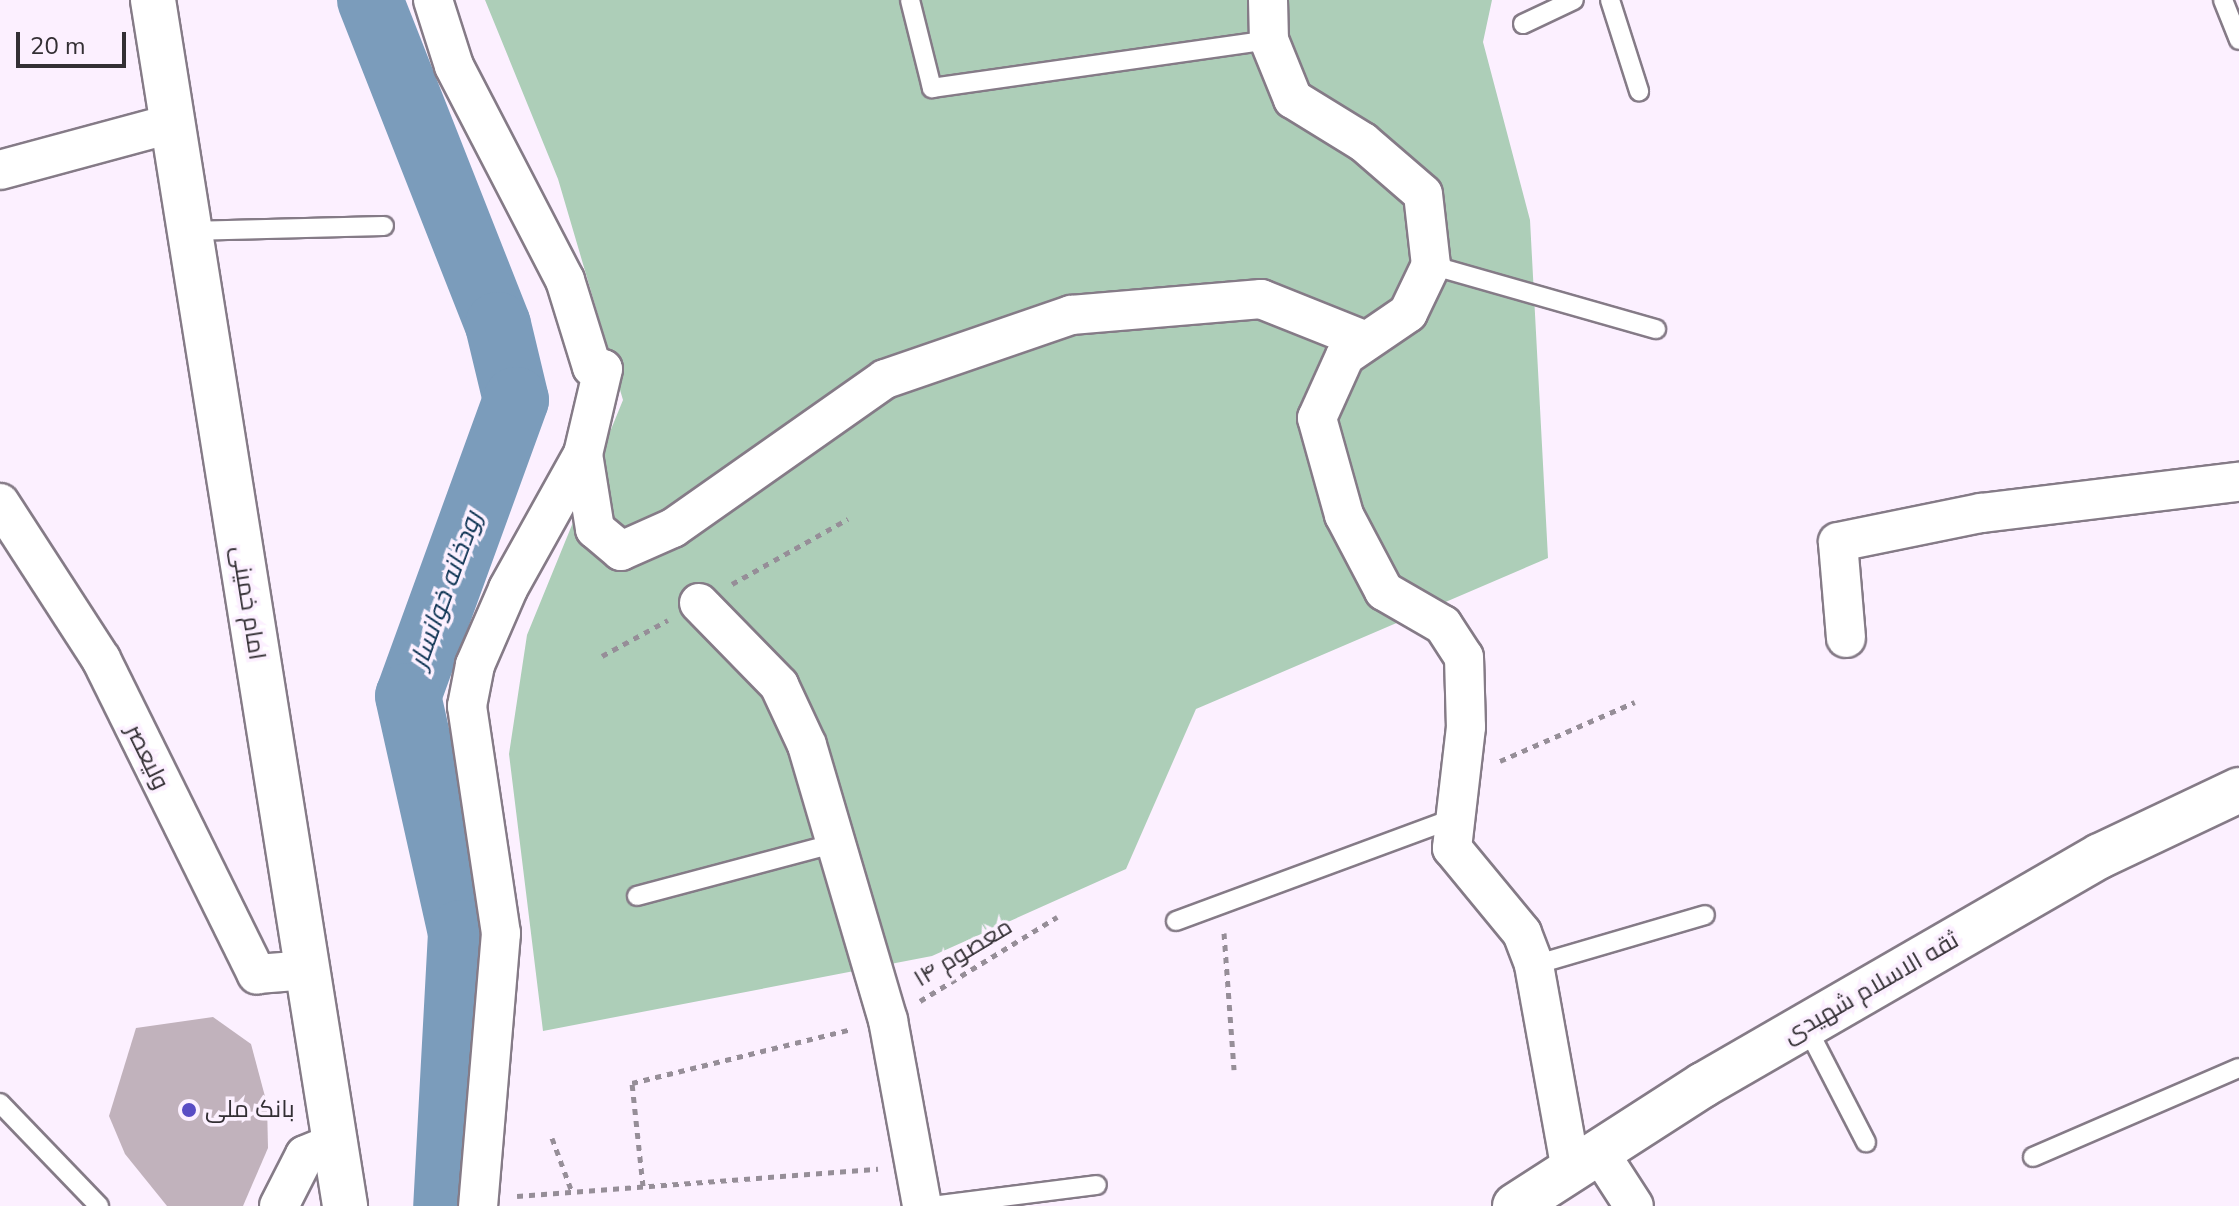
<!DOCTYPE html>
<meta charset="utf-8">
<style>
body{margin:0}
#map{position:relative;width:2239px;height:1206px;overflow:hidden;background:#fcf0ff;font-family:"Nunito Sans",Cairo,sans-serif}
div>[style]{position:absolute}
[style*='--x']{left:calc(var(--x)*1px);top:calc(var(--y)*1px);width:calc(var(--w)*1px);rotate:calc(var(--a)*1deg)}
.green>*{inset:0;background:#adceb8}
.river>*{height:66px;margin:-33px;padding:0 33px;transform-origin:33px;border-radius:33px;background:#7b9cbb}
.building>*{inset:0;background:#c1b2bc}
.path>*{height:5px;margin-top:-2.5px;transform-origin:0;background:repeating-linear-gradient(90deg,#968e98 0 6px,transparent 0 12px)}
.roads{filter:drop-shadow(2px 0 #857b87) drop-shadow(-2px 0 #857b87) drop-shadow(0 2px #857b87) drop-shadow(0 -2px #857b87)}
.lane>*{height:18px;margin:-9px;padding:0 9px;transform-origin:9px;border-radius:9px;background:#fff}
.street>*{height:38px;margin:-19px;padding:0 19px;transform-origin:19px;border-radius:19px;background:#fff}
.secondary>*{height:44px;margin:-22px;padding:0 22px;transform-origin:22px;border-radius:22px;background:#fff}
.dots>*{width:22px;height:22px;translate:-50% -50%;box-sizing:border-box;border:4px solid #fcf0ff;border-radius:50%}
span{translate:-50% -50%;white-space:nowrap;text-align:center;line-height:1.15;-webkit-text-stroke:7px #fcf0ff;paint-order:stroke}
.street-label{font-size:24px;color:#332f34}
.poi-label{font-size:24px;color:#332f34}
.left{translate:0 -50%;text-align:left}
.water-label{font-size:26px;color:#0b3151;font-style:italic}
.scale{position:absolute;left:16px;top:32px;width:110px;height:36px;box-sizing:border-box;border:4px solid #332f34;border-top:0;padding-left:10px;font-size:24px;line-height:28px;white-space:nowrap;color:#332f34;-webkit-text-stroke:6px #fcf0ff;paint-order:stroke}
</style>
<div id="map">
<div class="green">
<div style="clip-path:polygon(485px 0,1492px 0,1483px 42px,1530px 220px,1548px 558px,1196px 709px,1126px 869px,932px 956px,543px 1031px,509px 754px,527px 635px,623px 400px,558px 179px)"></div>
</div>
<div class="river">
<div style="--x:370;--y:0;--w:349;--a:68.5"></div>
<div style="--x:498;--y:325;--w:77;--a:76.5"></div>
<div style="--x:516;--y:400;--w:315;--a:110"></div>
<div style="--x:408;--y:696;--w:243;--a:77.4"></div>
<div style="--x:461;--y:933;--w:273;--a:93.1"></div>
</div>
<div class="building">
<div style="clip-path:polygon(213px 1017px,251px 1044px,267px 1104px,268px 1148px,243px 1206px,167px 1206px,125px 1154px,109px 1116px,136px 1028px)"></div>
</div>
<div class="path">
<div style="--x:732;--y:584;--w:133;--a:-29.3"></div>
<div style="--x:602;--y:656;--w:75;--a:-28.6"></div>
<div style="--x:1500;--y:761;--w:147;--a:-23.6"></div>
<div style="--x:1224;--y:933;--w:137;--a:85.8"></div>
<div style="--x:920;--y:1001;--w:161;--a:-31.5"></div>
<div style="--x:552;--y:1138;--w:58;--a:69.7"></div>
<div style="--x:643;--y:1186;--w:104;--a:-96.1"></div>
<div style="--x:632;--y:1083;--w:227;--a:-13.8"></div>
<div style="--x:517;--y:1196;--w:362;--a:-4.3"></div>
</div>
<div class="roads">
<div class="lane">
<div style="--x:910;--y:0;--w:91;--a:76"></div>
<div style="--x:932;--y:88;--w:340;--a:-8.1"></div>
<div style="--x:1610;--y:0;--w:96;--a:72.3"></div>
<div style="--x:2223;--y:0;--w:43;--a:68.2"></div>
<div style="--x:1523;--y:24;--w:56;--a:-25.2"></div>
<div style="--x:188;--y:231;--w:196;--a:-1.5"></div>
<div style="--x:1431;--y:265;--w:234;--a:15.9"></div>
<div style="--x:637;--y:896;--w:206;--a:-14.9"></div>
<div style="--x:1176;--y:921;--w:296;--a:-20.3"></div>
<div style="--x:1534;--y:965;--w:178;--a:-16.3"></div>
<div style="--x:1806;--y:1026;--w:131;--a:62.7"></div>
<div style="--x:0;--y:1103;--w:143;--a:46.1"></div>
<div style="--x:2033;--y:1157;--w:224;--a:-23.4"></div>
<div style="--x:931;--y:1206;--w:167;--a:-7.2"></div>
</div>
<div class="street">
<div style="--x:433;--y:0;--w:69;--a:72.3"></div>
<div style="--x:454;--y:66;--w:241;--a:62.6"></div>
<div style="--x:565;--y:280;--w:91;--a:72.8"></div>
<div style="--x:592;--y:367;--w:11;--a:10"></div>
<div style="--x:603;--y:369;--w:87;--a:103.2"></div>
<div style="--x:583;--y:454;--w:154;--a:119.1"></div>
<div style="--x:508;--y:589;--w:83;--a:113.5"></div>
<div style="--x:475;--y:665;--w:42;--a:101"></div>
<div style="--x:467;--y:706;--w:230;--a:81.5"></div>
<div style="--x:501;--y:933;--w:274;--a:94.8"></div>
<div style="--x:1268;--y:0;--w:40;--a:88.6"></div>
<div style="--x:1269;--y:40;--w:64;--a:67.9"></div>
<div style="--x:1293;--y:99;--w:82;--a:31.6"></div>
<div style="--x:1363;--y:142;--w:79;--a:40.9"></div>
<div style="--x:1423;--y:194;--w:71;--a:83.6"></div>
<div style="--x:1431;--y:265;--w:53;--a:115.6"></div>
<div style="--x:1408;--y:313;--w:76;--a:145.7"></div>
<div style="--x:1345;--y:356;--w:68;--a:114.3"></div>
<div style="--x:1317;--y:418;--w:101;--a:74.4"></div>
<div style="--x:1344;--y:515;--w:86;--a:62.2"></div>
<div style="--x:1384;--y:591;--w:68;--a:30"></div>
<div style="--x:1443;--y:625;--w:38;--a:57"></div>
<div style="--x:1464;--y:657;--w:70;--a:88.4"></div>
<div style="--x:1466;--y:727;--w:122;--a:96.6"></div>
<div style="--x:1452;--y:848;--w:110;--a:50.5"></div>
<div style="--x:1522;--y:933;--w:34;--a:69"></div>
<div style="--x:1534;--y:965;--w:208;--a:79.8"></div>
<div style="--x:0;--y:170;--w:177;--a:-15.1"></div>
<div style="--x:583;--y:454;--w:76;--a:80.9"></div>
<div style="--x:595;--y:529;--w:34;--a:40"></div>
<div style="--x:621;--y:551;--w:57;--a:-23.9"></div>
<div style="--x:673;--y:528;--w:259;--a:-35.1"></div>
<div style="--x:885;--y:379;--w:197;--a:-19"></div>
<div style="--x:1071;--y:315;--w:191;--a:-4.8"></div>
<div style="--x:1261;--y:299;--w:113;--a:21.8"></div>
<div style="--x:0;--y:503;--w:186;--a:57.1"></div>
<div style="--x:101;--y:659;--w:352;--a:63.7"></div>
<div style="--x:257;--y:974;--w:51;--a:-4.5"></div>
<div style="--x:699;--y:603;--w:115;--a:45.7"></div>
<div style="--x:779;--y:685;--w:66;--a:65"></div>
<div style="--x:807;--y:745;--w:287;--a:73.6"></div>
<div style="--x:888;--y:1020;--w:189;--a:79.6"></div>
<div style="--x:1846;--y:638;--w:96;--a:-94.8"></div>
<div style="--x:1838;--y:542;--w:146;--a:-11.5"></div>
<div style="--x:1981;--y:513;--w:260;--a:-6.9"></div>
<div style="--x:1599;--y:1152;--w:64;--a:57.1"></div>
<div style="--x:279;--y:1206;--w:57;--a:-63"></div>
<div style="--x:305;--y:1155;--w:35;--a:-22"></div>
</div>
<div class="secondary">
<div style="--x:153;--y:0;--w:1221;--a:80.95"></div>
<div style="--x:1515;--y:1206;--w:224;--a:-32.8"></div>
<div style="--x:1703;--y:1085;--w:458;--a:-30"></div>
<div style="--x:2100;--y:856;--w:154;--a:-25.4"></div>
</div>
</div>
<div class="dots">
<div style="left:189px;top:1110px;background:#594cc4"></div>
</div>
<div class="street-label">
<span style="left:248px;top:603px;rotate:81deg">امام خمینی</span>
<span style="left:147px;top:757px;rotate:64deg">ولیعصر</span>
<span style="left:963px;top:953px;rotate:-31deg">۱۴ معصوم</span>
<span style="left:1871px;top:988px;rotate:-30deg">ثقه الاسلام شهیدی</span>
</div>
<div class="poi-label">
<span class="left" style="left:205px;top:1110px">بانک ملی</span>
</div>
<div class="water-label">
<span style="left:446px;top:590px;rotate:-70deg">رودخانه خوانسار</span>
</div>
<div class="scale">20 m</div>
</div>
